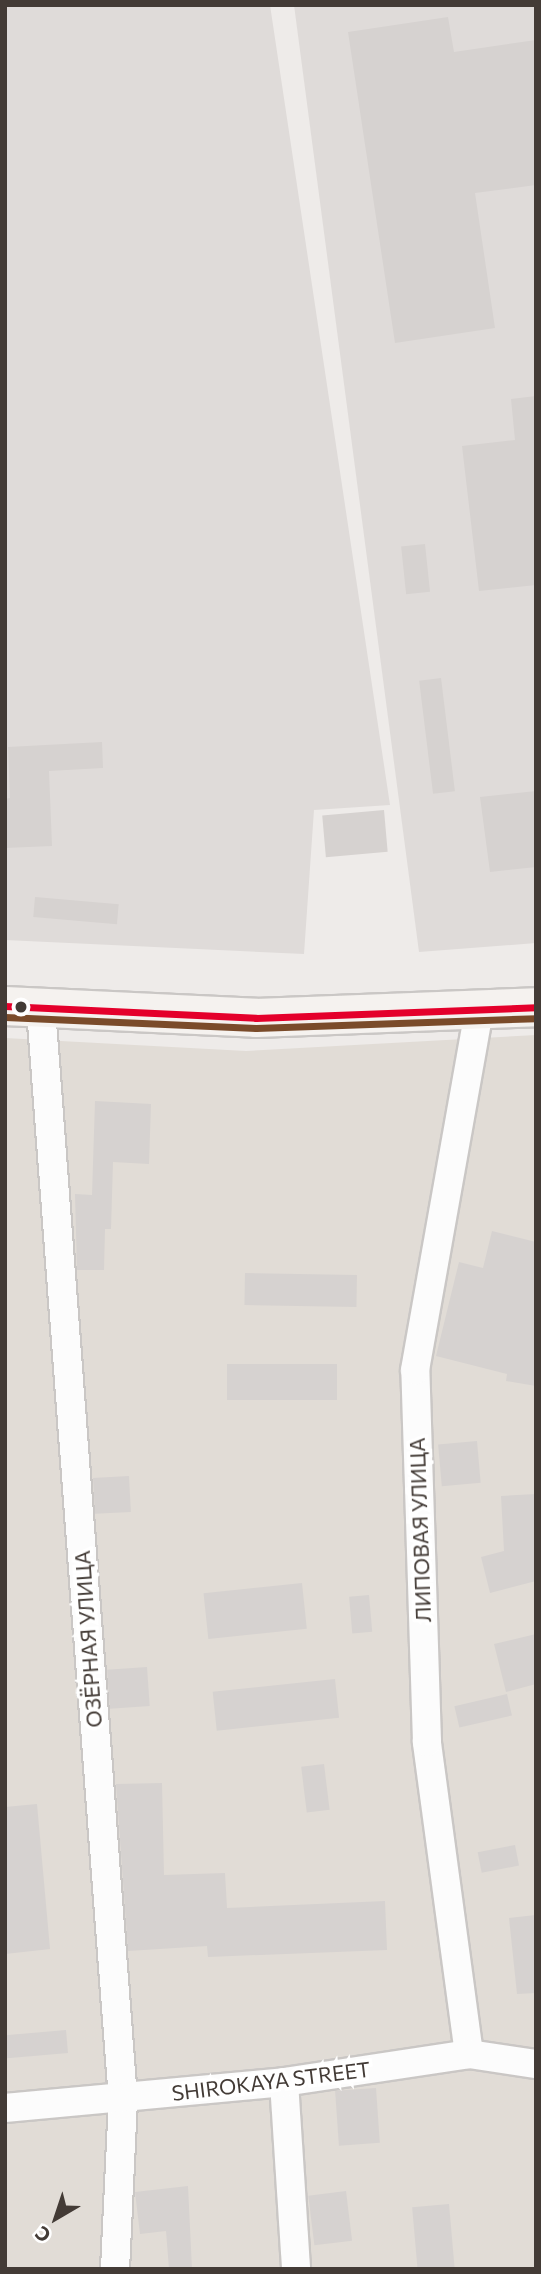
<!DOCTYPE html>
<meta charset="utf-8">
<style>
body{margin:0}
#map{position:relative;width:541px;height:2274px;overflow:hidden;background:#eeebe9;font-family:Commissioner,sans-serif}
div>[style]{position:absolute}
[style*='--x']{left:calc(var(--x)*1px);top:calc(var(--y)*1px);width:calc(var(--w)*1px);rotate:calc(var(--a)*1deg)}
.residential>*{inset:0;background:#e1dcd6}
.industrial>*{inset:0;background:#dfdbd9}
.building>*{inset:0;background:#d6d2d0;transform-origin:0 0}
.roads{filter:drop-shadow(2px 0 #cac7c5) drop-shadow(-2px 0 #cac7c5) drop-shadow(0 2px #cac7c5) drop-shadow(0 -2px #cac7c5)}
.minor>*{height:28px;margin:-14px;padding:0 14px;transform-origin:14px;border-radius:14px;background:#fcfcfc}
.secondary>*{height:38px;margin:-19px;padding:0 19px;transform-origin:19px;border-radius:19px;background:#f5f2ef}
.bus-1>*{height:7px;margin:-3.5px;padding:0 3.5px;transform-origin:3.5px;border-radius:3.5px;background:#e4002b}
.bus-2>*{height:7px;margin:-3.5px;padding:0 3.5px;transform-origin:3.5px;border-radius:3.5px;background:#7a4b2a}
.dots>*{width:19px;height:19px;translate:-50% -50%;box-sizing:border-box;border:4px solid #fff;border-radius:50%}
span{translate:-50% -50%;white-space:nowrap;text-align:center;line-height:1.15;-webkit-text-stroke:7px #fff;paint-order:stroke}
.street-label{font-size:21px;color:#433b36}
.frame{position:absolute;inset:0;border:7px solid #433b36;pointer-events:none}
.north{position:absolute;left:21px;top:2183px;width:70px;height:70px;-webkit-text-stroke:5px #fff;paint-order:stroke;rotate:219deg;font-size:19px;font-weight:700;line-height:28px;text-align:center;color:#433b36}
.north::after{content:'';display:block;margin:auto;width:24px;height:32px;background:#433b36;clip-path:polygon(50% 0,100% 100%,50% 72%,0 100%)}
</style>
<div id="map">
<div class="residential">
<div style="clip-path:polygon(536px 1035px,536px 2269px,5px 2269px,5px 1038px,246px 1051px)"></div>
</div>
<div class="industrial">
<div style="clip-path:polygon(5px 5px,270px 5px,390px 805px,314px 810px,304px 954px,5px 940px)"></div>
<div style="clip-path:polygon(294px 5px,536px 5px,536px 943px,419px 952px)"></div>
</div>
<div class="building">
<div style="clip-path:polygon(448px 17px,454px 52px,536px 40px,536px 185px,475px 193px,495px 328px,395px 343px,348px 32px)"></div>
<div style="clip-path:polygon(536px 396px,536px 585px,479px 591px,462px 446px,515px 440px,511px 399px)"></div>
<div style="left:425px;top:544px;width:48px;height:24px;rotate:84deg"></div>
<div style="left:441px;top:678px;width:114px;height:22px;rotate:83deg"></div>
<div style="clip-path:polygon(102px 742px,103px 768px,49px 771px,52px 846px,5px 848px,5px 799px,10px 798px,8px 747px)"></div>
<div style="clip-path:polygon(536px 791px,536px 867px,490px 872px,480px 797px)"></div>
<div style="left:384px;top:810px;width:42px;height:62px;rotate:85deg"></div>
<div style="left:35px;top:897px;width:84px;height:20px;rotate:5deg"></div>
<div style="clip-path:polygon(95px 1101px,151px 1104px,149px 1164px,113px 1162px,111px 1229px,105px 1229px,104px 1270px,77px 1270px,75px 1194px,92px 1195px)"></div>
<div style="clip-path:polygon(492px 1231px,536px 1242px,536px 1386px,506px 1381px,507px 1374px,436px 1356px,459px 1262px,483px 1268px)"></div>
<div style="left:245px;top:1273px;width:112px;height:32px;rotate:1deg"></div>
<div style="left:227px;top:1364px;width:110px;height:36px"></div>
<div style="left:477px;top:1441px;width:42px;height:39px;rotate:85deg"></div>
<div style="left:129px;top:1476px;width:36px;height:36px;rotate:87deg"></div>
<div style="clip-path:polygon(536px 1494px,536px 1581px,490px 1593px,481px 1557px,504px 1551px,501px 1496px)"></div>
<div style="left:302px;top:1583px;width:46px;height:99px;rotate:84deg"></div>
<div style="left:369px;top:1595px;width:37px;height:20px;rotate:85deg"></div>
<div style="clip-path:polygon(536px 1634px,536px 1684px,506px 1692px,494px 1644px)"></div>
<div style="left:147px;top:1667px;width:39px;height:40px;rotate:86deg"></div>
<div style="left:335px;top:1679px;width:39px;height:123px;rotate:84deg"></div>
<div style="left:507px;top:1694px;width:22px;height:54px;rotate:77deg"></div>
<div style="left:324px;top:1764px;width:46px;height:23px;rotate:83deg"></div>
<div style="clip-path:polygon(162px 1783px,164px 1875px,225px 1873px,227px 1908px,385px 1901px,387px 1950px,208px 1957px,207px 1946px,128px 1951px,116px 1784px)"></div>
<div style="clip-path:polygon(37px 1804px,50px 1949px,5px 1954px,5px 1807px)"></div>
<div style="left:515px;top:1845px;width:21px;height:38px;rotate:79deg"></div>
<div style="clip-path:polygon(536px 1915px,536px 1993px,517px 1994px,509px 1918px)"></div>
<div style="left:66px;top:2030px;width:23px;height:61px;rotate:85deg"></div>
<div style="left:376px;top:2088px;width:55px;height:41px;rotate:86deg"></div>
<div style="clip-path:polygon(188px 2186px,192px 2269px,169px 2269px,166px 2231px,140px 2234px,135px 2192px)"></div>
<div style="left:346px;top:2191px;width:50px;height:38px;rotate:83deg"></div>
<div style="left:449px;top:2204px;width:65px;height:37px;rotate:85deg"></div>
</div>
<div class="roads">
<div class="minor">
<div style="--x:41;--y:1009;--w:1094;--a:85.7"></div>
<div style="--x:123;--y:2100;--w:169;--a:92.7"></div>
<div style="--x:469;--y:2054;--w:315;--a:-97.7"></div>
<div style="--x:427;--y:1742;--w:372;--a:-91.8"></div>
<div style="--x:415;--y:1370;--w:366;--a:-79.9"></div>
<div style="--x:284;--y:2082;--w:187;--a:86.3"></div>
<div style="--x:5;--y:2108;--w:280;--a:-5.3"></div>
<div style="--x:284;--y:2082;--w:187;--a:-8.6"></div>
<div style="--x:469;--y:2054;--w:68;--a:8.5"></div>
</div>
<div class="secondary">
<div style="--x:5;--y:1006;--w:251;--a:2.7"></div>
<div style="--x:256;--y:1018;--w:280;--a:-2.2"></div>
</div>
</div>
<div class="bus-1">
<div style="--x:5;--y:1006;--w:251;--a:2.7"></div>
<div style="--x:256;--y:1018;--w:280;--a:-2.2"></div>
</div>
<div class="bus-2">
<div style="--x:5;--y:1017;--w:251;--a:2.5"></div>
<div style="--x:256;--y:1028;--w:280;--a:-2"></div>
</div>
<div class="dots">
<div style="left:21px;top:1007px;background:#433b36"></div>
</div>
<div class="street-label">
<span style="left:420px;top:1530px;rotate:-92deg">ЛИПОВАЯ УЛИЦА</span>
<span style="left:88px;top:1639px;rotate:-94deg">ОЗЁРНАЯ УЛИЦА</span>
<span style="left:271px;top:2081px;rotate:-7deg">SHIROKAYA STREET</span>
</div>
<div class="frame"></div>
<div class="north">С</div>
</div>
